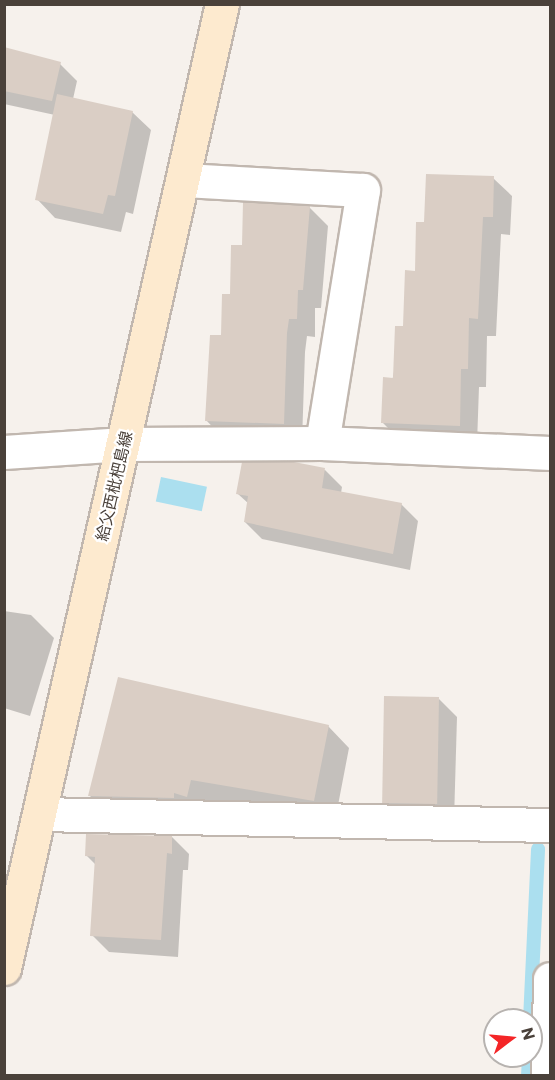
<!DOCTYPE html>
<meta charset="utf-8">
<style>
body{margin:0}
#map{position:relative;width:555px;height:1080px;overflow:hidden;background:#f6f1ec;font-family:Commissioner,"Noto Sans JP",sans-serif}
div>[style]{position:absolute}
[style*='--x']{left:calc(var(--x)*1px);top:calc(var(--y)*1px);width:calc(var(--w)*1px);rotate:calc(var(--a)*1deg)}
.water>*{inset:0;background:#abdfef;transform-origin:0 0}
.shadow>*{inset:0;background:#0003}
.stream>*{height:14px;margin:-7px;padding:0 7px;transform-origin:7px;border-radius:7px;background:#abdfef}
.building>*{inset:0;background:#dacec5;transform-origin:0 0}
.roads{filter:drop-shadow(2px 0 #c1b7af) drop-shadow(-2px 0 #c1b7af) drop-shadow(0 2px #c1b7af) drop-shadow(0 -2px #c1b7af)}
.minor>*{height:33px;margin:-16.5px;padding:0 16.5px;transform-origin:16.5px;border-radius:16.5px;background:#fff}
.tertiary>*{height:33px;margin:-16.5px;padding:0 16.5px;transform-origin:16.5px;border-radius:16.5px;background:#fff}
.secondary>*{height:33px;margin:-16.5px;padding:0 16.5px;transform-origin:16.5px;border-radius:16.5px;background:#fdeacf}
span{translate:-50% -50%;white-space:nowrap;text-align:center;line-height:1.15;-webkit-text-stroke:4.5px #fff;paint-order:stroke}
.street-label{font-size:16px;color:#4a413a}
.frame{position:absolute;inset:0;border:6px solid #4a413a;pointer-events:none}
.north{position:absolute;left:483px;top:1008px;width:60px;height:60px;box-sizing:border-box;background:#fff;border:2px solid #b7b3b0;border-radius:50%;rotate:74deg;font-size:16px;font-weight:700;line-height:24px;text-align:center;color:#4a413a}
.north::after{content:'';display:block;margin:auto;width:21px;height:27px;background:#f42527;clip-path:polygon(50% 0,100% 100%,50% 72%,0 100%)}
</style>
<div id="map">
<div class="water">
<div style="left:161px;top:477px;width:47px;height:25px;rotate:12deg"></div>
</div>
<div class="shadow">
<div style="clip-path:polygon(4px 50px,60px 64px,77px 81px,73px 99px,132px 112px,151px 130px,133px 214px,126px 212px,121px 232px,55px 218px,37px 199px,55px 115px,4px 104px)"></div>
<div style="clip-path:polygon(493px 178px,512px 196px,510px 235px,501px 234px,496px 336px,487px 336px,486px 387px,479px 387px,477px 444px,401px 441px,383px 423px,426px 224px)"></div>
<div style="clip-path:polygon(309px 207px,328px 226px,321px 308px,315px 308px,315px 337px,307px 336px,305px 352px,302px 442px,224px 439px,206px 420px,243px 247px)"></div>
<div style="clip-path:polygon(325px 470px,342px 487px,341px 493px,401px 504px,418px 521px,410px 570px,262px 539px,245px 522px,249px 504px,238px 494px)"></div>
<div style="clip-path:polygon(4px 611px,31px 615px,54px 638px,30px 716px,4px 708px)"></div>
<div style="clip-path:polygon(439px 699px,457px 717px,454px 821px,401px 820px,383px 802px)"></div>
<div style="clip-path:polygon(328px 726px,349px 748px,335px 821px,212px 800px,208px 817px,111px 817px,90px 796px)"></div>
<div style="clip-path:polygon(172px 837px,189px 854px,188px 870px,183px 870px,178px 957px,109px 952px,92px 935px,96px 865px,86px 855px)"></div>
</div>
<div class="stream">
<div style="--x:530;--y:1020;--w:171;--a:-87.3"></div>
<div style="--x:528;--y:1076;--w:20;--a:-87"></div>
</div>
<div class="building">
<div style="clip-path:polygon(4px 47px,61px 62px,52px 101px,4px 91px)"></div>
<div style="clip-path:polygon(57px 94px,133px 111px,115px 196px,108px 195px,103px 214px,35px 200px)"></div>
<div style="clip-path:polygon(426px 174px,494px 176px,493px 217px,483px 217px,478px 319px,469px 318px,468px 369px,461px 369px,460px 426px,381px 423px,383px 377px,393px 378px,395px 326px,403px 326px,405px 270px,415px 271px,416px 222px,424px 222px)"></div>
<div style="clip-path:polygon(243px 202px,310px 206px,303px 290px,298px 290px,297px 319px,289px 319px,287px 333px,284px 424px,205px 421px,210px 335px,221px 335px,222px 294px,230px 294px,231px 245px,242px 245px)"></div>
<div style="clip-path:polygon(242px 462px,294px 462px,325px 468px,322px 488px,402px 503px,393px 554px,244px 522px,248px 496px,236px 494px)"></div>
<div style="clip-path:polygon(118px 677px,329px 725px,314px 801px,191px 780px,187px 797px,174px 793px,174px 798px,88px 796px)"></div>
<div style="left:384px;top:696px;width:55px;height:107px;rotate:1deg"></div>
<div style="clip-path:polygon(86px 834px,172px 836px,172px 854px,167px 853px,161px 940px,90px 936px,95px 857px,85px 856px)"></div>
</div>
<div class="roads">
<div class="minor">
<div style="--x:183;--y:180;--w:180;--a:3.2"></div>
<div style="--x:363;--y:190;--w:256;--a:99.2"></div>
<div style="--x:124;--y:444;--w:198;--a:-0.3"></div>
<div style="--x:322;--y:443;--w:228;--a:2.5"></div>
<div style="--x:40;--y:814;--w:510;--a:1.24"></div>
<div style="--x:548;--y:1076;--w:97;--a:-88.8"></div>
</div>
<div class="tertiary">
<div style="--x:4;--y:452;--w:120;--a:-3.8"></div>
</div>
<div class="secondary">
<div style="--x:4;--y:968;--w:988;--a:-77.26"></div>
</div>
</div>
<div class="street-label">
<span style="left:114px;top:486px;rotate:-77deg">給父西枇杷島線</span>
</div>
<div class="frame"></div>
<div class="north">N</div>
</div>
